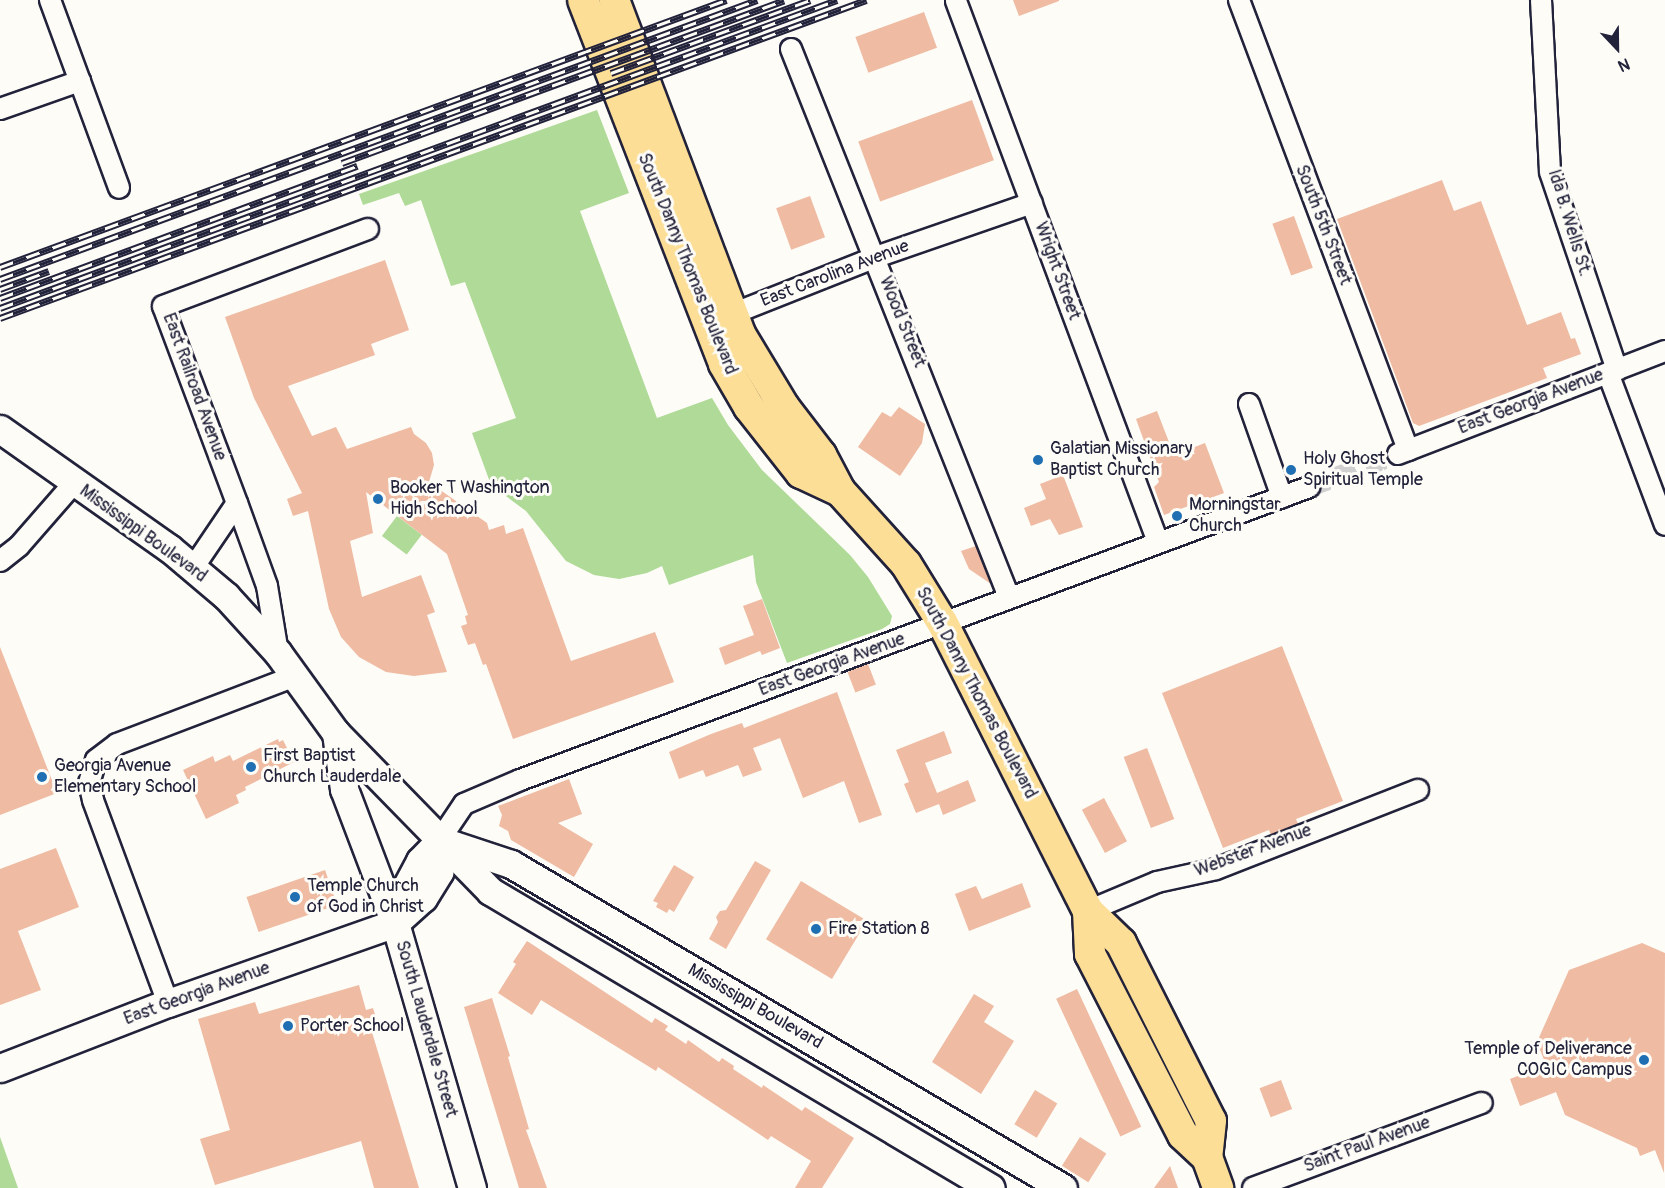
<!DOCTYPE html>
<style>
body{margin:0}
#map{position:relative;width:1665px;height:1188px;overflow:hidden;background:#fdfcf7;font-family:Pangolin,sans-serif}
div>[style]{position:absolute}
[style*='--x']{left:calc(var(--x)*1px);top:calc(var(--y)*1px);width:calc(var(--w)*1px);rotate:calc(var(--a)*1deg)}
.green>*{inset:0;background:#afda97;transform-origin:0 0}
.building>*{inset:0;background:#efbba2;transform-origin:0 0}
.street-tunnel>*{height:20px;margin-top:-10px;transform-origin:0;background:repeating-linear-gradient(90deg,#d1d0d1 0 20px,transparent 0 30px)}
.roads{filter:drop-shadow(2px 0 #22223b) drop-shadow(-2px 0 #22223b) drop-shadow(0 2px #22223b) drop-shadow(0 -2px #22223b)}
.street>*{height:20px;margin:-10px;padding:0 10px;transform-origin:10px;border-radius:10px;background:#fdfcf7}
.secondary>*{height:27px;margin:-13.5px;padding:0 13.5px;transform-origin:13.5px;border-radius:13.5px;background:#fdfcf7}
.primary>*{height:30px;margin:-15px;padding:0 15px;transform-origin:15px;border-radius:15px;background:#fcde96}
.rail>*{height:7px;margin-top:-3.5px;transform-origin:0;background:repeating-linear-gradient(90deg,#fdfcf7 0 14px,#22223b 0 28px);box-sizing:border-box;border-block:2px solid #22223b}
.dots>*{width:16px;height:16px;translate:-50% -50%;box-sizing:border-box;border:3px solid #fdfcf7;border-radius:50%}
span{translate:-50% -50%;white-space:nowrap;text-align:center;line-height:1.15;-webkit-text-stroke:6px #fdfcf7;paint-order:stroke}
.street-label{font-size:18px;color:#22223b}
.poi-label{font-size:18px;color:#22223b}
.left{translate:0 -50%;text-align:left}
.right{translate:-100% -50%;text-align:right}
.north{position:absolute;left:1587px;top:18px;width:60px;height:60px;-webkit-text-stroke:4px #fdfcf7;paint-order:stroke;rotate:158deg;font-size:16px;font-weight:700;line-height:24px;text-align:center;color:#22223b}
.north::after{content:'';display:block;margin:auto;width:21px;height:27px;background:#22223b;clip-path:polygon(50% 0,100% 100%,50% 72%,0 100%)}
</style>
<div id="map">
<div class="green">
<div style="clip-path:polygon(597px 110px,629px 193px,580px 211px,657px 418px,712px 398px,728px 425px,762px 470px,850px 555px,868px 577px,892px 616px,890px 624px,882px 629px,787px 663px,756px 582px,753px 555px,669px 585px,662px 566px,647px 573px,619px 579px,594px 575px,566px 561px,526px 511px,491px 485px,472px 433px,516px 418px,465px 282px,451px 286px,421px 200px,405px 206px,399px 193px,363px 205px,359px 194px)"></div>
<div style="left:397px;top:516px;width:31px;height:25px;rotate:37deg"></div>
<div style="clip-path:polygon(0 1137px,18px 1188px,0 1188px)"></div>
</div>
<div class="building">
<div style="clip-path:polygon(1013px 0,1059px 0,1059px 1px,1019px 16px)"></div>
<div style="left:924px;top:12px;width:38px;height:73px;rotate:70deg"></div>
<div style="left:972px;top:100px;width:64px;height:121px;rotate:70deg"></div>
<div style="clip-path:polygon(1442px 180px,1454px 211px,1481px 201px,1527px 325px,1561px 312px,1571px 339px,1575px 338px,1581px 354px,1543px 368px,1547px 378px,1419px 426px,1413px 423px,1337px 219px)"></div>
<div style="left:810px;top:196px;width:44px;height:36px;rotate:70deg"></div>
<div style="left:1294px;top:216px;width:55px;height:23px;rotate:70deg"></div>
<div style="clip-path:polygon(385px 260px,409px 330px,371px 344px,375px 355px,288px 386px,312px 436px,336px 427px,347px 449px,411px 427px,414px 434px,426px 443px,432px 453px,434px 465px,429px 482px,487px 523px,489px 530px,504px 525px,506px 534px,523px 528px,571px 661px,655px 632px,674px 682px,513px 739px,486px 664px,483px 665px,475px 643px,468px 645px,461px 626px,467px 624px,465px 616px,468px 615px,447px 554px,366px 492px,373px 533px,350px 541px,362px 597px,421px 575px,435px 612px,427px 615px,447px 672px,414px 676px,386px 672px,359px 657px,341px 637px,329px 609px,308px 511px,293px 516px,287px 499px,302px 493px,254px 398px,225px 317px)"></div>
<div style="clip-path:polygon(899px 407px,925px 424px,922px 443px,900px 476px,858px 447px,882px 412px,891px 417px)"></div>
<div style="clip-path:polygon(1157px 411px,1174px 455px,1205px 443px,1224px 493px,1164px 515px,1154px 487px,1159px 482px,1136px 419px)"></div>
<div style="clip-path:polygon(1063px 475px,1083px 527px,1059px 535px,1050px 519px,1031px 526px,1024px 508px,1046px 499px,1040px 484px)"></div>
<div style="clip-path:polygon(976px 546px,991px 584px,969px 569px,961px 551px)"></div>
<div style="clip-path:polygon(762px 599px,780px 648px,762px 655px,760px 651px,725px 665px,719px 648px,754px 635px,743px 606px)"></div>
<div style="clip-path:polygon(1282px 646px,1343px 801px,1296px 819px,1298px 824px,1271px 835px,1269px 830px,1223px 848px,1162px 693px)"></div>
<div style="clip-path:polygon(0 647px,57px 793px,0 815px)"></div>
<div style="left:868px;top:664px;width:22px;height:22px;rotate:69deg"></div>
<div style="clip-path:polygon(837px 692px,882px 815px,859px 823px,844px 781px,803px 798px,780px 738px,753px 748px,762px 770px,743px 777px,738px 765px,706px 777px,703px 770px,679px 779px,669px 752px,711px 734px,742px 723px,744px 728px)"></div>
<div style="clip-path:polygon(944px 731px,952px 753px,925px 763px,937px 793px,968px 780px,976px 801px,943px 815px,939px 804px,916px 813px,904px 784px,909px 782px,896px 750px)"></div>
<div style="clip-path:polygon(278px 739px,279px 742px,283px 740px,294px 762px,245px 787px,246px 790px,236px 795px,239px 803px,206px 819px,183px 770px,213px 756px,215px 762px,230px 755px,233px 761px)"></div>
<div style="left:1147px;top:748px;width:76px;height:25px;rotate:69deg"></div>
<div style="clip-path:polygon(569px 779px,582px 814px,558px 823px,593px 844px,574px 877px,511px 840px,508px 831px,499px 826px,502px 815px,498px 806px)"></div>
<div style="left:1104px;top:798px;width:49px;height:25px;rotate:62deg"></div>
<div style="clip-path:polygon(56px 848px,79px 907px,18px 931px,41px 990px,0 1005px,0 869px)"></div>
<div style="clip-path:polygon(755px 861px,771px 870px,726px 949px,709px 939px,718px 922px,716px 917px,720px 911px,726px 910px)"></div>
<div style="clip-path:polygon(674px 865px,694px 877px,674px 912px,669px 909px,667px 913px,656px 907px,658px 903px,653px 901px)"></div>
<div style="left:325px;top:870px;width:37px;height:83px;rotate:71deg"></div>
<div style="left:801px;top:881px;width:77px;height:68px;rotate:31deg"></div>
<div style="clip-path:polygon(1022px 883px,1031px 907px,969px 931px,955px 894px,976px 886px,982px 899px)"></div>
<div style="clip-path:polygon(527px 941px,652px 1023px,655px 1018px,668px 1026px,665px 1030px,686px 1044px,688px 1040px,719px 1062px,722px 1058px,734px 1066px,733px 1069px,762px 1088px,763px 1085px,802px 1111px,805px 1107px,854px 1138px,822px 1188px,795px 1188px,811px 1161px,771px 1136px,768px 1140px,658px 1067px,656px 1071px,541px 1000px,532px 1015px,498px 993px,516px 964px,513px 962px)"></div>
<div style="clip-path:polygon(1642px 943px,1665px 953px,1664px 1173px,1655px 1150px,1640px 1156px,1637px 1148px,1565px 1115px,1556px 1092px,1520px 1106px,1510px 1079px,1546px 1065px,1537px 1042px,1569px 970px)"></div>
<div style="clip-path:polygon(359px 985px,366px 1010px,373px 1008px,379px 1027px,371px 1029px,419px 1188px,374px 1188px,361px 1141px,215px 1185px,200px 1139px,230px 1130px,198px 1019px,255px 1002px,259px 1014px)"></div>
<div style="left:1077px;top:989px;width:152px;height:23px;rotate:65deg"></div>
<div style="clip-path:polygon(974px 994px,994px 1006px,984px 1022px,1014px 1041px,981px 1094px,932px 1062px)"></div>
<div style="clip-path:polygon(492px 998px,510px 1056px,508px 1057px,529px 1129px,526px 1130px,547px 1188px,519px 1188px,464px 1007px)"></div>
<div style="left:1281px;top:1080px;width:31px;height:23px;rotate:69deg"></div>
<div style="left:1035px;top:1090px;width:26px;height:40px;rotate:31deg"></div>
<div style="left:1080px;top:1137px;width:31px;height:34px;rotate:32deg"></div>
<div style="clip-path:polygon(1170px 1166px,1178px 1188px,1154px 1188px)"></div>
</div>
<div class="street-tunnel">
<div style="--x:1309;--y:487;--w:95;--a:-20.3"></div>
</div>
<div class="roads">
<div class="street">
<div style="--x:50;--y:0;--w:200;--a:69.8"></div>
<div style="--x:1239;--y:0;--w:481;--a:69.4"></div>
<div style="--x:1541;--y:0;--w:172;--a:87"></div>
<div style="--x:1550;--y:172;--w:209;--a:71.3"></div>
<div style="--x:956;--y:1;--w:577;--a:69.53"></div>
<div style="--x:791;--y:49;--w:590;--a:68.31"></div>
<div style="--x:0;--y:109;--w:85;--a:-19.3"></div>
<div style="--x:722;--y:318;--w:166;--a:-21.6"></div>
<div style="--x:876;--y:257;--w:165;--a:-19.1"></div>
<div style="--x:1608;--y:373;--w:162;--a:69.4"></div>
<div style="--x:1249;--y:404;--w:99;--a:70.5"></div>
<div style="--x:1398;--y:454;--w:286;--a:-21.1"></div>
<div style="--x:237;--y:503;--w:88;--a:70.1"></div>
<div style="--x:267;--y:586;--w:68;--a:80.7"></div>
<div style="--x:0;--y:561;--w:24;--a:-38"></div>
<div style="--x:19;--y:546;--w:84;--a:-48.9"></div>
<div style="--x:193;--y:568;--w:78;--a:-55.9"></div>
<div style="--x:237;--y:503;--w:210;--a:-110.6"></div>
<div style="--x:163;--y:306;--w:219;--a:-20.6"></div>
<div style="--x:439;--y:841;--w:45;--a:-56"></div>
<div style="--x:464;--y:804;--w:61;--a:-23.2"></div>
<div style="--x:520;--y:780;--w:842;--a:-20.37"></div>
<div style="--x:1088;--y:911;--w:75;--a:-22.8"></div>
<div style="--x:1157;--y:882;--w:60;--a:-12.4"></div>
<div style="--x:1216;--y:869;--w:217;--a:-21.4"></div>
<div style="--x:168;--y:1003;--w:216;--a:-110.3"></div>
<div style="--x:93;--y:800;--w:17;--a:-103"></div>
<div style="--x:89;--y:783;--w:24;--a:-73"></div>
<div style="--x:96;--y:760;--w:26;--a:-37"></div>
<div style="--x:117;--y:744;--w:191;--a:-20.9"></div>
<div style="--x:1253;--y:1188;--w:244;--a:-20.4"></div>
</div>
<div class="secondary">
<div style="--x:0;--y:429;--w:207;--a:35.2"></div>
<div style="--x:169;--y:548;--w:75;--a:40.1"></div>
<div style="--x:226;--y:596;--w:77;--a:47.6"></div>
<div style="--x:278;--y:653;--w:99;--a:54.1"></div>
<div style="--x:336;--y:733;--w:221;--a:45.7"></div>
<div style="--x:490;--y:891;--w:582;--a:30.66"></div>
<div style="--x:336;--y:733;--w:57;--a:81.9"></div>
<div style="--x:344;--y:789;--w:143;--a:69.2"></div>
<div style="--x:395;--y:923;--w:276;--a:73.8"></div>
<div style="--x:445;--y:842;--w:70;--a:18.4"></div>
<div style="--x:511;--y:864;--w:640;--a:30.41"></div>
<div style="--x:395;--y:923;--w:33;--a:-74"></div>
<div style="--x:404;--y:891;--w:34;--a:-62"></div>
<div style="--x:420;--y:861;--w:28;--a:-46"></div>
<div style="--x:0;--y:1068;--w:180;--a:-21.2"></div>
<div style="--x:168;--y:1003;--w:241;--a:-19.4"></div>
<div style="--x:395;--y:923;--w:38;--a:-42"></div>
<div style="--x:423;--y:898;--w:31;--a:-58"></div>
<div style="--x:439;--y:872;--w:31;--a:-90"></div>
</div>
<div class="primary">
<div style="--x:583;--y:0;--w:390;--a:68.8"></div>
<div style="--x:724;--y:364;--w:50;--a:59.8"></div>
<div style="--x:749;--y:407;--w:84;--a:51.8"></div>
<div style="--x:801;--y:473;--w:43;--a:24.8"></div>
<div style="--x:614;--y:0;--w:357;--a:69.3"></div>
<div style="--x:740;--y:334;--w:85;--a:58.9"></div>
<div style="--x:784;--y:407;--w:61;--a:52.4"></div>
<div style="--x:821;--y:455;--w:41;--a:62.2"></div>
<div style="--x:840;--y:491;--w:98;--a:47.9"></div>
<div style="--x:906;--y:564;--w:70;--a:58.3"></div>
<div style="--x:943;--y:624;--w:322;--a:63.2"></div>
<div style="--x:1088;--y:911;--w:46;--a:44.1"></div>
<div style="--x:1121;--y:943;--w:199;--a:63.2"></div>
<div style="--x:1211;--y:1121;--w:36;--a:96"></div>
<div style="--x:1207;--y:1157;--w:33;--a:70"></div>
<div style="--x:1088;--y:911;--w:43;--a:87.3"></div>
<div style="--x:1090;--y:954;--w:203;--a:62.8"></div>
<div style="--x:1183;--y:1135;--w:33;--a:43"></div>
</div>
</div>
<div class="rail">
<div style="--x:611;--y:73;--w:212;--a:-20.1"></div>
<div style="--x:342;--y:163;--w:471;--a:-20.2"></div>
<div style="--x:0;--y:267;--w:774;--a:-20.19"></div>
<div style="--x:0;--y:279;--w:807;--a:-20.23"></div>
<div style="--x:0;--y:289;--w:52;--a:-20.2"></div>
<div style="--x:0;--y:298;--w:381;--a:-20.3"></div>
<div style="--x:0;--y:308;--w:892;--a:-20.2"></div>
<div style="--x:0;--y:318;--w:923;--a:-20.16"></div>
</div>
<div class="dots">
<div style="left:1038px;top:460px;background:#1f6fb2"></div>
<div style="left:1291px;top:470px;background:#1f6fb2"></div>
<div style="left:378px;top:499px;background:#1f6fb2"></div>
<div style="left:1177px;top:516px;background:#1f6fb2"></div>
<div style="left:251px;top:767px;background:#1f6fb2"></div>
<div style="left:42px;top:777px;background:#1f6fb2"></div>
<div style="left:295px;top:897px;background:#1f6fb2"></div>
<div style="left:816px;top:929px;background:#1f6fb2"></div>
<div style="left:288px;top:1026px;background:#1f6fb2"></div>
<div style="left:1644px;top:1060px;background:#1f6fb2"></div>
</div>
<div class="street-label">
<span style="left:1569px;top:223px;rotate:73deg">Ida B. Wells St.</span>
<span style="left:1323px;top:225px;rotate:69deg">South 5th Street</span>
<span style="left:687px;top:264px;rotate:68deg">South Danny Thomas Boulevard</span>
<span style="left:1057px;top:271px;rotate:70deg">Wright Street</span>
<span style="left:835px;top:274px;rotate:-21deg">East Carolina Avenue</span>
<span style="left:902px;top:322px;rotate:68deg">Wood Street</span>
<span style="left:194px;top:387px;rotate:70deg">East Railroad Avenue</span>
<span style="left:1531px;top:402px;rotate:-21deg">East Georgia Avenue</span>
<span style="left:143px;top:534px;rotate:36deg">Mississippi Boulevard</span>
<span style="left:832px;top:665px;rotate:-20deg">East Georgia Avenue</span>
<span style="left:976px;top:693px;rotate:62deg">South Danny Thomas Boulevard</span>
<span style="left:1253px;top:851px;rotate:-20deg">Webster Avenue</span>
<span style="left:197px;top:994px;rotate:-20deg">East Georgia Avenue</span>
<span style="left:755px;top:1007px;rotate:30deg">Mississippi Boulevard</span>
<span style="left:426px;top:1029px;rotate:74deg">South Lauderdale Street</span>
<span style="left:1367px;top:1145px;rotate:-20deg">Saint Paul Avenue</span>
</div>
<div class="poi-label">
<span class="left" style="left:1050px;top:460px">Galatian Missionary<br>Baptist Church</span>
<span class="left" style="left:1303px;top:470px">Holy Ghost<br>Spiritual Temple</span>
<span class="left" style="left:390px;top:499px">Booker T Washington<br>High School</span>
<span class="left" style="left:1189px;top:516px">Morningstar<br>Church</span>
<span class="left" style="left:263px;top:767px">First Baptist<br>Church Lauderdale</span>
<span class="left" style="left:54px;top:777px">Georgia Avenue<br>Elementary School</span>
<span class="left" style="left:307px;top:897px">Temple Church<br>of God in Christ</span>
<span class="left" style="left:828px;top:929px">Fire Station 8</span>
<span class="left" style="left:300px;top:1026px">Porter School</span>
<span class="right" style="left:1632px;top:1060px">Temple of Deliverance<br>COGIC Campus</span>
</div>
<div class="north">N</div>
</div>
